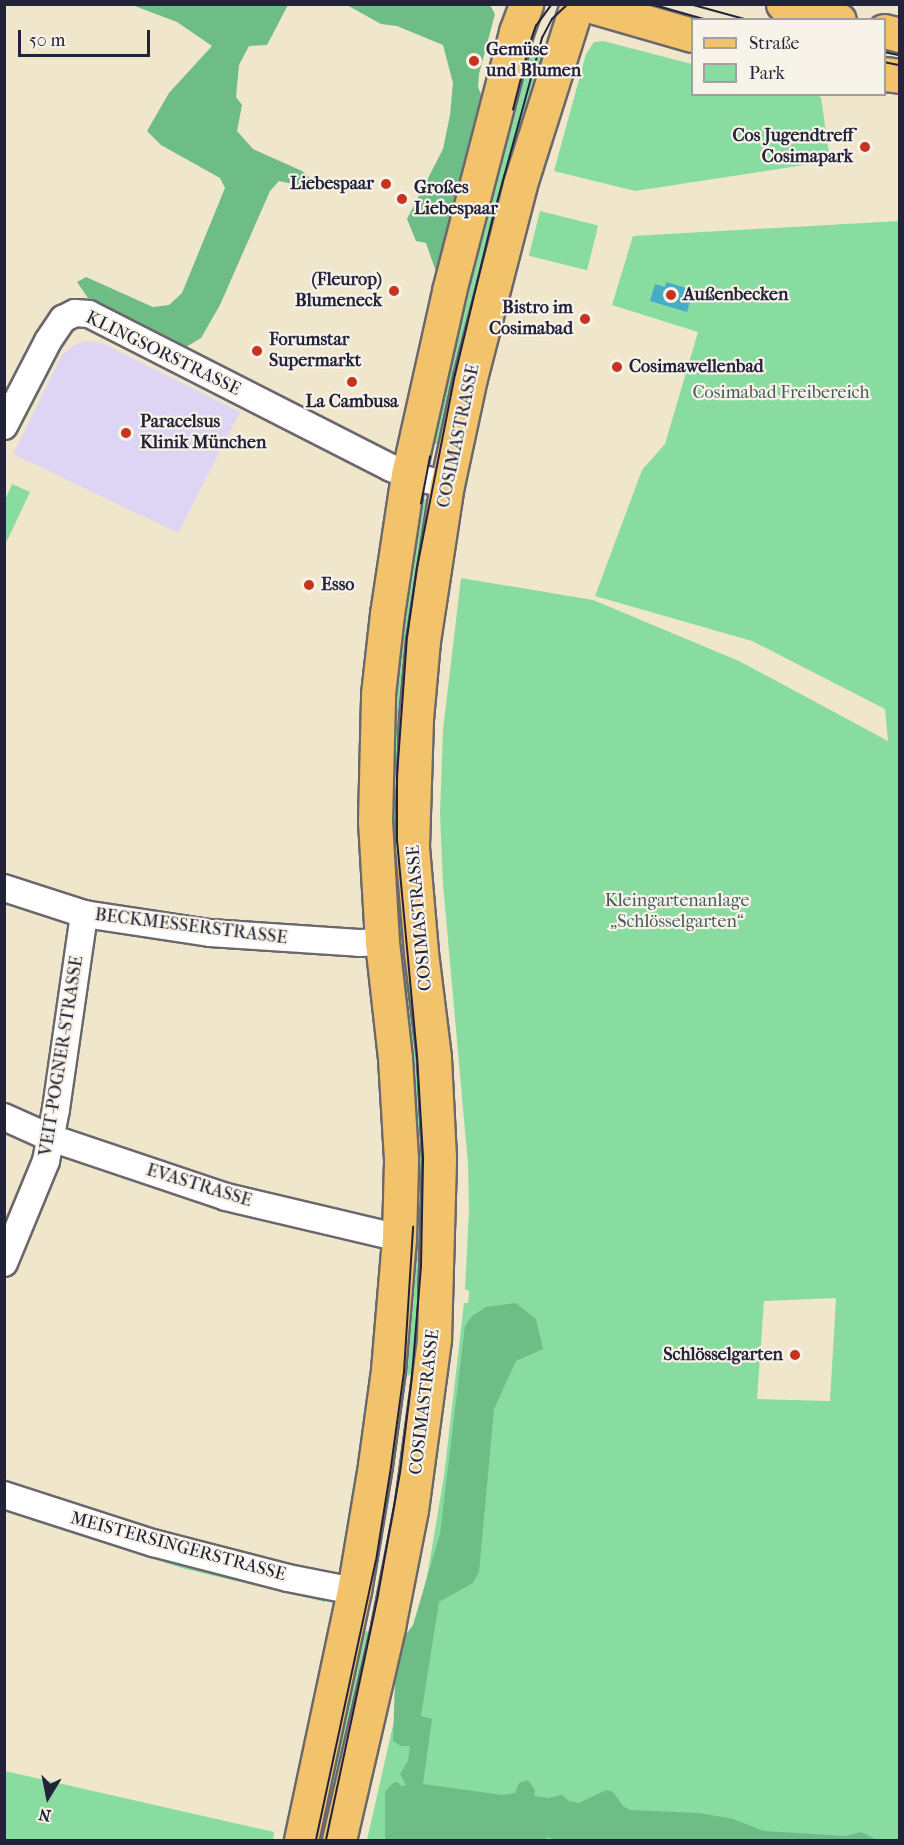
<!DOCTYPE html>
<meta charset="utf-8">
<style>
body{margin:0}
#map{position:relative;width:904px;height:1845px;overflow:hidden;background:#efe6cb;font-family:"IM FELL French Canon",serif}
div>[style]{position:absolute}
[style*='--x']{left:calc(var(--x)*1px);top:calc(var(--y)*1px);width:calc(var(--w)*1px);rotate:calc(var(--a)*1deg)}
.built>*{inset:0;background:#ded5f5}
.green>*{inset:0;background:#88dc9f;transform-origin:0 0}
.forest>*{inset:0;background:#6ebc86}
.water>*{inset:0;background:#46adc6}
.roads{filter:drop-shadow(2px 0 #6a676d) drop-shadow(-2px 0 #6a676d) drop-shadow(0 2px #6a676d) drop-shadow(0 -2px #6a676d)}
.minor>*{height:26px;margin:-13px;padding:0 13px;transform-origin:13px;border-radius:13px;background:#fff}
.major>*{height:33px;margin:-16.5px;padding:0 16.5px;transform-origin:16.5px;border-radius:16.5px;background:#f2c36a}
.tram>*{height:1.5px;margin:-0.75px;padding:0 0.75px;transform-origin:0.75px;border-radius:0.75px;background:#22223b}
.dots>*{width:16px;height:16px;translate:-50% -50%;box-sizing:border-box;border:3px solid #f7f3e8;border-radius:50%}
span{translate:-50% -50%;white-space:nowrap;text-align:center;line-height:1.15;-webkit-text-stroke:4.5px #f7f3e8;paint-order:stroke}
.poi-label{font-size:18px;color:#22223b;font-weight:700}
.left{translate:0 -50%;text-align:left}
.right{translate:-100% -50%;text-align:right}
.street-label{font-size:18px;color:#22223b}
.park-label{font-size:18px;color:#415a59}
.frame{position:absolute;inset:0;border:6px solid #22223b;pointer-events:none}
.legend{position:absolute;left:691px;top:18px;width:195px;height:78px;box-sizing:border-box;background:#f7f3e8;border:2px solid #a29fa3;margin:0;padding:8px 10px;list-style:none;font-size:18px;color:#22223b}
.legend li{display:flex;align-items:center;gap:12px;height:30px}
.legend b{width:30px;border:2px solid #a29fa3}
.north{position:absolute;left:18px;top:1767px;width:60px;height:60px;-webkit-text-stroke:4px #f7f3e8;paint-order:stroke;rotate:190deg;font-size:16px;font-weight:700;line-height:24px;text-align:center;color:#22223b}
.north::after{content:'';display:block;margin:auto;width:21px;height:27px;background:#22223b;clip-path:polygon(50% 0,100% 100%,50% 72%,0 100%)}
.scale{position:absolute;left:18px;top:30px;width:132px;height:27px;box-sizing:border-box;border:3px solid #22223b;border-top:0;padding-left:8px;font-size:18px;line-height:21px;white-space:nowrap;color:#22223b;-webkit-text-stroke:4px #f7f3e8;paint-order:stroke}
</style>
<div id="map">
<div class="built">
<div style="clip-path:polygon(86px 341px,104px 344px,240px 412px,178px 533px,13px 454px,62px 355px,76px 344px)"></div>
</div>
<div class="green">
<div style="clip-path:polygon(521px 40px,542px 47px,540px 55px,545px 58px,449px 447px,423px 441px)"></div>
<div style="clip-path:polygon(603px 41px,692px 64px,692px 94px,810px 94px,821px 97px,830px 161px,635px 191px,554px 171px,586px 54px,594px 42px)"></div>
<div style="left:540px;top:211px;width:60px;height:46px;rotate:14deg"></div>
<div style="clip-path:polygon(evenodd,899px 221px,899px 1840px,367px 1840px,428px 1571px,444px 1476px,464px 1303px,468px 1303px,469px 1295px,469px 1291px,465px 1289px,469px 1210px,468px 1164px,443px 884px,440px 814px,443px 730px,461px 578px,593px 600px,739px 661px,888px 741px,885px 709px,752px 641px,595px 596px,642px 470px,665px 444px,698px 332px,612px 305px,633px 236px,899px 221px,836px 1298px,830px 1401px,757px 1399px,764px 1301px,836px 1298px)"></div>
<div style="clip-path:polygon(12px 484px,30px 492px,7px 541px,5px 540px,5px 500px)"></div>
<div style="clip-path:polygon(413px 497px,434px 501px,414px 949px,387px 953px,380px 830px)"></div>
<div style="clip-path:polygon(415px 961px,424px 1033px,423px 1377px,392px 1373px,389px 963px)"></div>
<div style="clip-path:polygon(37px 1517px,326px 1593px,325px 1602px,185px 1569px,30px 1520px)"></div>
<div style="left:353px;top:1628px;width:28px;height:217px;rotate:13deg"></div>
<div style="clip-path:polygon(5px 1771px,274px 1832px,273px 1840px,5px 1840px)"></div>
</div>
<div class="forest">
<div style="clip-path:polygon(132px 5px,288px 5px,267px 45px,249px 46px,239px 65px,236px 97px,242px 105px,237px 131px,253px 149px,302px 171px,317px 184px,316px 189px,279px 181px,270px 191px,220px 305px,201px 338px,186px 347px,162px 334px,92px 304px,77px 282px,86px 277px,153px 307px,169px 305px,182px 293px,225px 188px,220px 178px,161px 145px,147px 131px,169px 93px,212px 46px,177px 22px)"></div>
<div style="clip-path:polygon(347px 5px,490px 5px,495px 14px,479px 74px,478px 87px,483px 99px,447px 267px,435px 269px,426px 243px,416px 241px,407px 219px,443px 149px,450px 115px,453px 83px,443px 45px,397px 26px,381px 24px)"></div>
<div style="clip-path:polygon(516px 1303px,536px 1319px,543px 1349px,516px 1361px,494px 1409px,479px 1572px,473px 1583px,439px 1602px,421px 1716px,432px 1719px,423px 1784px,502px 1795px,515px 1793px,519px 1783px,528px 1780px,535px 1790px,534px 1796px,548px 1798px,562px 1795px,569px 1801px,579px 1803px,606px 1790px,613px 1792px,623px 1806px,630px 1810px,700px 1813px,733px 1819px,764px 1831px,846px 1836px,861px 1832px,877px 1840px,555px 1840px,548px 1837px,545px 1840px,385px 1840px,385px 1792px,393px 1783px,397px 1782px,401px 1786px,406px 1785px,400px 1774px,408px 1761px,410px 1746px,401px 1746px,393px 1741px,395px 1680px,387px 1665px,387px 1649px,405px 1636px,413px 1625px,440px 1534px,465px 1326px,472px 1316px,486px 1307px)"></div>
</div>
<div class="water">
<div style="clip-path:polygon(666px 282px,693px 290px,687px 312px,650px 301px,655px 284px,665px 287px)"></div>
</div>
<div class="roads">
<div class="minor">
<div style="--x:4;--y:426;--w:96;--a:-62.6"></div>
<div style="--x:48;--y:341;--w:27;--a:-56"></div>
<div style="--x:63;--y:319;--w:13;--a:-27"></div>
<div style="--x:75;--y:313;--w:14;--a:4"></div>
<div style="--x:89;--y:314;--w:339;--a:27"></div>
<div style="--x:391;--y:468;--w:18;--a:22"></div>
<div style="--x:408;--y:475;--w:40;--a:14.4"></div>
<div style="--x:4;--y:888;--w:84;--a:18"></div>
<div style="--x:84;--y:914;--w:127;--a:8.6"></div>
<div style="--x:210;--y:933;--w:149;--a:3.8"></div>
<div style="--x:359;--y:943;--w:23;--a:-2"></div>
<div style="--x:4;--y:1117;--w:51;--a:24.1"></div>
<div style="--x:51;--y:1138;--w:185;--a:18.6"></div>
<div style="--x:226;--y:1197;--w:178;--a:13.3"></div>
<div style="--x:4;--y:1263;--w:110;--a:-67.6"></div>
<div style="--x:46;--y:1161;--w:53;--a:-79.1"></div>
<div style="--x:56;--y:1109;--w:197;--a:-81.8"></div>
<div style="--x:4;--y:1495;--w:157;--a:17.9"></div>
<div style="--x:153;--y:1543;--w:139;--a:14.5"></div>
<div style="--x:288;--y:1578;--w:67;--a:11.1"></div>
</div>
<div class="major">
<div style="--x:584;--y:4;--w:112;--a:16"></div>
<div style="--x:783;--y:4;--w:58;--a:15.9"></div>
<div style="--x:884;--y:31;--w:16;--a:14"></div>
<div style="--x:884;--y:74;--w:16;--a:7"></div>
<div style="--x:301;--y:1840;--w:255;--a:-78"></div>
<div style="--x:354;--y:1591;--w:128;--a:-80.5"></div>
<div style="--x:375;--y:1465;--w:96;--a:-82.2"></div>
<div style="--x:388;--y:1370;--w:132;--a:-85.2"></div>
<div style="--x:399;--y:1238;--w:79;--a:-88.5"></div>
<div style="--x:401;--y:1159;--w:101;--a:-93.4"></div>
<div style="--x:395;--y:1058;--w:117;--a:-96.4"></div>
<div style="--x:382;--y:942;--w:121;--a:-93.3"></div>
<div style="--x:375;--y:821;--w:127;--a:-88.6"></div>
<div style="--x:378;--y:694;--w:81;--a:-83.6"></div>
<div style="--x:387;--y:614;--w:141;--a:-81.4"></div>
<div style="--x:408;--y:475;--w:189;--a:-77.4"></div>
<div style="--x:449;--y:291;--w:268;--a:-75.5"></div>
<div style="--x:516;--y:32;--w:30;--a:-70"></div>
<div style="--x:339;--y:1840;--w:219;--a:-77"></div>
<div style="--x:388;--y:1627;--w:119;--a:-78.9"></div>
<div style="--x:411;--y:1510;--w:173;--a:-82.3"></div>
<div style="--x:434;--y:1339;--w:182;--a:-88.4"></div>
<div style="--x:439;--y:1157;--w:100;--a:-92.9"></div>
<div style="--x:434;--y:1057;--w:106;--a:-97.1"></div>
<div style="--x:421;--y:952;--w:106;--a:-94.9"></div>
<div style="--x:412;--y:846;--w:127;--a:-88.2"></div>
<div style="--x:416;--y:719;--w:78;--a:-84.9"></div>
<div style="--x:423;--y:641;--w:158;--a:-81.3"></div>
<div style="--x:447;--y:485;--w:109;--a:-77.9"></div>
<div style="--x:470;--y:378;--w:200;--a:-75.5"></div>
<div style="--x:520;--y:184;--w:189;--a:-72.4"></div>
</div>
</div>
<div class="tram">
<div style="--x:651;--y:4;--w:59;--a:15.7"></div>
<div style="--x:690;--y:4;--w:60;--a:15.4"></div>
<div style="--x:884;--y:52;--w:16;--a:11"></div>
<div style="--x:884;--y:62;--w:16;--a:11"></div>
<div style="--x:513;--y:110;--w:69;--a:-75.8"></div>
<div style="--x:530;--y:43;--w:18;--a:-71"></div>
<div style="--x:536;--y:26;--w:27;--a:-54"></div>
<div style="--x:421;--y:504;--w:48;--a:-79.2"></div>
<div style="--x:316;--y:1840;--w:285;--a:-77.9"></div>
<div style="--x:376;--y:1561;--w:95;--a:-80.9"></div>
<div style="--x:391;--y:1467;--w:96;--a:-82.2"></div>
<div style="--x:404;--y:1372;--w:145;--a:-86.4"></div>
<div style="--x:326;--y:1840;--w:250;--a:-78"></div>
<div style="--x:378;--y:1595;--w:124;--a:-79.8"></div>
<div style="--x:400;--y:1473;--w:98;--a:-82.9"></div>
<div style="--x:412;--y:1376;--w:110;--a:-85.3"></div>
<div style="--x:421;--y:1266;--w:109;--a:-88.9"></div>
<div style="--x:423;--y:1157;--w:101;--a:-93.4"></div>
<div style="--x:417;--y:1056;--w:215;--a:-95.3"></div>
<div style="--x:397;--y:842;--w:66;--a:-90"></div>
<div style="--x:397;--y:776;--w:138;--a:-85.9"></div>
<div style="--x:407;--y:638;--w:71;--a:-81.9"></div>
<div style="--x:417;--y:568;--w:197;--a:-78.9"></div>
<div style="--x:455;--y:375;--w:158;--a:-76.5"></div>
<div style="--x:492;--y:221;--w:190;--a:-74.7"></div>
<div style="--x:542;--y:38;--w:21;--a:-62"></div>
<div style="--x:552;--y:19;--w:22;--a:-43"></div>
</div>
<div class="dots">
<div style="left:474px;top:61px;background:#c8321e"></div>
<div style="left:865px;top:147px;background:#c8321e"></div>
<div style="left:386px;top:184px;background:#c8321e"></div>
<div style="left:402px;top:199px;background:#c8321e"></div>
<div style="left:394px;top:291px;background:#c8321e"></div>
<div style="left:671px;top:295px;background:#c8321e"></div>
<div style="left:585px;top:319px;background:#c8321e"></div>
<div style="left:257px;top:351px;background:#c8321e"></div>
<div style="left:617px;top:367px;background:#c8321e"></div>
<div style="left:352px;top:382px;background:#c8321e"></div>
<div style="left:126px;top:433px;background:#c8321e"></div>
<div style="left:309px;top:585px;background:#c8321e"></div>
<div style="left:795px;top:1355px;background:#c8321e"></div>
</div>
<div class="poi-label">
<span class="left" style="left:486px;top:61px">Gemüse<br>und Blumen</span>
<span class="right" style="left:853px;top:147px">Cos Jugendtreff<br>Cosimapark</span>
<span class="right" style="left:374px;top:184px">Liebespaar</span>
<span class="left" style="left:414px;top:199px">Großes<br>Liebespaar</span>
<span class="right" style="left:382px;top:291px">(Fleurop)<br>Blumeneck</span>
<span class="left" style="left:683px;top:295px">Außenbecken</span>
<span class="right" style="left:573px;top:319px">Bistro im<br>Cosimabad</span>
<span class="left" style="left:269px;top:351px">Forumstar<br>Supermarkt</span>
<span class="left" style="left:629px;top:367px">Cosimawellenbad</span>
<span style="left:352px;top:402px">La Cambusa</span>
<span class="left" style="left:140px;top:433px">Paracelsus<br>Klinik München</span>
<span class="left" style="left:321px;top:585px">Esso</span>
<span class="right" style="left:783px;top:1355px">Schlösselgarten</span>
</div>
<div class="street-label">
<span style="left:163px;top:354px;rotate:26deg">KLINGSORSTRASSE</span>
<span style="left:459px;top:436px;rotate:-78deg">COSIMASTRASSE</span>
<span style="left:420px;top:918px;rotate:-95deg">COSIMASTRASSE</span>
<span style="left:191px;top:927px;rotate:7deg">BECKMESSERSTRASSE</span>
<span style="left:62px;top:1056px;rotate:-81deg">VEIT-POGNER-STRASSE</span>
<span style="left:199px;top:1186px;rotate:17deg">EVASTRASSE</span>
<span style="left:425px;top:1402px;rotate:-83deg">COSIMASTRASSE</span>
<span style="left:178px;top:1547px;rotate:15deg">MEISTERSINGERSTRASSE</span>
</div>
<div class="park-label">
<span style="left:781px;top:393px">Cosimabad Freibereich</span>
<span style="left:677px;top:912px">Kleingartenanlage<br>„Schlösselgarten“</span>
</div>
<div class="frame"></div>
<ul class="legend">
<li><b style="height:8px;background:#f2c36a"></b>Straße</li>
<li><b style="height:16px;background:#88dc9f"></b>Park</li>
</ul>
<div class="north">N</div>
<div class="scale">50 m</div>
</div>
